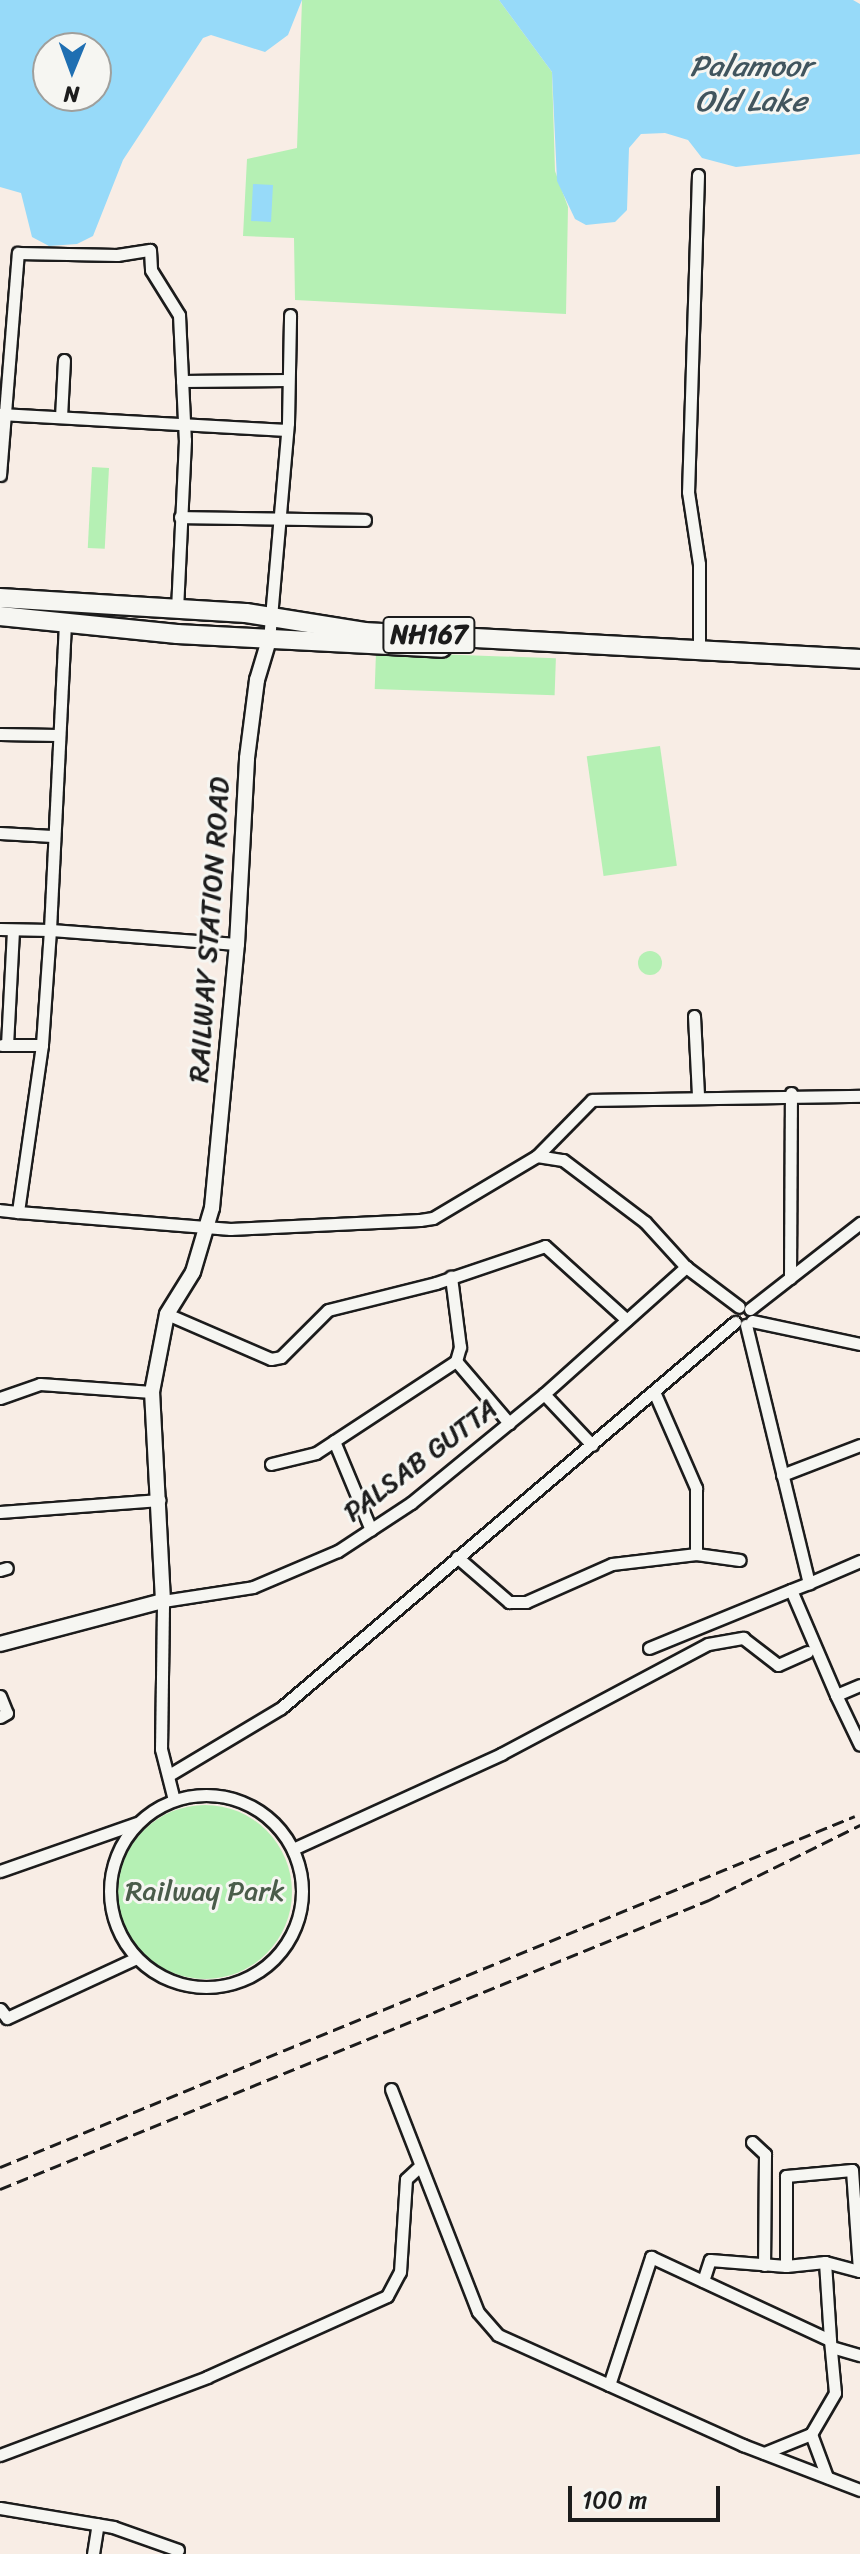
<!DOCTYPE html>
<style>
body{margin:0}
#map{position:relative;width:860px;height:2554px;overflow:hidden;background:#f8ede5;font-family:Sriracha,sans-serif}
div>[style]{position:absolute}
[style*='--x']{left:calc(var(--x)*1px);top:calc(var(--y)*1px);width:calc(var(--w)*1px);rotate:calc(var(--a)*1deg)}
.green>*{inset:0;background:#b5f0b4;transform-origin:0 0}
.round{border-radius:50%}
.water>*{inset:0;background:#97daf9;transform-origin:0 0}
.roads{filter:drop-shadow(2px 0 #1c1c1c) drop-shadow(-2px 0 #1c1c1c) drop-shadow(0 2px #1c1c1c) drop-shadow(0 -2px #1c1c1c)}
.minor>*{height:11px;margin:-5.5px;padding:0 5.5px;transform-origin:5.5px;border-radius:5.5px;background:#f6f6f2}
.minor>.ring{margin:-5.5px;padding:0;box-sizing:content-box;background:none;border:11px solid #f6f6f2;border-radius:50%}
.tertiary>*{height:14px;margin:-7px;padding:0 7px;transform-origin:7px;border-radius:7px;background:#f6f6f2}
.trunk>*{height:18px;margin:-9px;padding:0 9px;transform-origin:9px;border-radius:9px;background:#f6f6f2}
.rail>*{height:3px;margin-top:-1.5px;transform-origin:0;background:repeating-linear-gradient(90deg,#1c1c1c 0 12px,transparent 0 18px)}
span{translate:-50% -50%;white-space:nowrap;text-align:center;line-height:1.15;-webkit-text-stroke:6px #f6f6f2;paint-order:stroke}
.shield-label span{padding:2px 6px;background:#f6f6f2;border:2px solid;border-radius:6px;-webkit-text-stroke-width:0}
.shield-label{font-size:26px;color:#1c1c1c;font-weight:700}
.street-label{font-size:28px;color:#1c1c1c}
.park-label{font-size:28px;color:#4a5c4a}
.water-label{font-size:30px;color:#41555e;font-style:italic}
.north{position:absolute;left:32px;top:32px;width:80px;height:80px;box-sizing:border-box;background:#f6f6f2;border:2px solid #9f9f9c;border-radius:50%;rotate:181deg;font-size:22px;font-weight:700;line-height:32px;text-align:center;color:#1c1c1c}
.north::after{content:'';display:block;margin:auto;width:28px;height:36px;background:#1f6fb2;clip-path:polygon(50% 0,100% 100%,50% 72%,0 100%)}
.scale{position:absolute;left:568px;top:2486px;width:152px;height:36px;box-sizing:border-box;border:4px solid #1c1c1c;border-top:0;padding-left:10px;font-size:24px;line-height:28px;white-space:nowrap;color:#1c1c1c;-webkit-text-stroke:6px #f6f6f2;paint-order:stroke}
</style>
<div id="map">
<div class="green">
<div style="clip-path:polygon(302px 0,499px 0,552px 72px,555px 171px,568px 207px,566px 314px,295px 300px,294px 238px,243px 236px,247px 159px,297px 148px)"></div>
<div style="left:92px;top:467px;width:17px;height:81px;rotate:3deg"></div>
<div style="left:376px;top:652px;width:180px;height:37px;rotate:2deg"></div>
<div style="left:660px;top:746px;width:121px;height:74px;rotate:82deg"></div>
<div class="round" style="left:638px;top:951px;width:24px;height:24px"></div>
<div class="round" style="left:118px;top:1805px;width:174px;height:174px"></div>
</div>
<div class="water">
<div style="clip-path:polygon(evenodd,0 0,302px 0,288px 35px,265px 52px,211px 35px,203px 38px,123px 160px,93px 236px,77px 244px,49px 246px,32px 237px,21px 193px,0 187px,0 0,48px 48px,96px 48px,96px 96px,48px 96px,48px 48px)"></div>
<div style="clip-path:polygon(499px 0,853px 0,860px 4px,860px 154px,736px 167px,702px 158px,688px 140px,665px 133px,641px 134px,629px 148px,627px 210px,615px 222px,586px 225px,575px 219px,557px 181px,552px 72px)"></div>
<div style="left:253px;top:184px;width:20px;height:37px;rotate:3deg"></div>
</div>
<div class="roads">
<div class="minor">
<div style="--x:698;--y:175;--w:317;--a:91.8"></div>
<div style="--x:688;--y:492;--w:73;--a:81.3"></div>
<div style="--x:699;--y:564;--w:84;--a:90"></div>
<div style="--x:182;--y:381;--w:106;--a:-0.5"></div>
<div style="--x:0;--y:414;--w:287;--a:3.2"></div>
<div style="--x:61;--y:417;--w:57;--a:-87"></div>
<div style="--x:0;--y:475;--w:223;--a:-85.4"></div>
<div style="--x:18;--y:253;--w:99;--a:1.2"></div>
<div style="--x:117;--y:255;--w:33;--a:-9"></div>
<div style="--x:150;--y:250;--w:20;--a:87"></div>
<div style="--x:151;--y:270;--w:53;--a:58.1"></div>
<div style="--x:179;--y:315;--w:125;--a:87.3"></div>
<div style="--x:185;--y:440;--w:170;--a:92.7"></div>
<div style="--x:180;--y:517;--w:185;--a:0.9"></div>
<div style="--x:65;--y:623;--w:307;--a:92.8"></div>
<div style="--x:50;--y:930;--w:188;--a:4.3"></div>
<div style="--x:269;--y:640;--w:218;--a:-85"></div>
<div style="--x:288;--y:423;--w:108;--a:-88.9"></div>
<div style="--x:0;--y:734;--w:57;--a:1"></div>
<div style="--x:0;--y:833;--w:52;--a:3.3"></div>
<div style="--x:0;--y:929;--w:50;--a:1.1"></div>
<div style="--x:50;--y:930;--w:115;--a:94"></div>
<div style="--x:42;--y:1045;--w:169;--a:98.2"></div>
<div style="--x:18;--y:1212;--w:18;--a:-174"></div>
<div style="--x:694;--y:1016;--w:80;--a:87.1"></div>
<div style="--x:2;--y:1045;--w:40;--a:0"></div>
<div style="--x:7;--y:1045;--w:115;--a:-87"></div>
<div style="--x:537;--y:1156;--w:78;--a:-45.5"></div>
<div style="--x:592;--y:1100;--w:268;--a:-0.9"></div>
<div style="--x:18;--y:1212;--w:213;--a:4.6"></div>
<div style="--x:230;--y:1229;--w:190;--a:-2.7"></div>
<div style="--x:420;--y:1220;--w:13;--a:-9"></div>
<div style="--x:433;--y:1218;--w:121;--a:-30.8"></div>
<div style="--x:537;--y:1156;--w:26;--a:9"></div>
<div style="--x:563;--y:1160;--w:103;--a:37.1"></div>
<div style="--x:645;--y:1222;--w:61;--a:47.7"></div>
<div style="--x:686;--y:1267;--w:66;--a:37"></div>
<div style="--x:790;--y:1278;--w:185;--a:-89.7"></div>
<div style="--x:750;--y:1309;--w:140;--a:-38"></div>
<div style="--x:167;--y:1314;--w:113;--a:23.4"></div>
<div style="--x:271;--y:1359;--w:10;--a:-11"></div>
<div style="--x:281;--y:1357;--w:66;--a:-45"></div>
<div style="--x:328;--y:1310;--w:111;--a:-14"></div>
<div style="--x:436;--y:1283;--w:115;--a:-18.7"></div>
<div style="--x:545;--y:1246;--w:110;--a:42.1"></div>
<div style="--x:752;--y:1321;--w:110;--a:12"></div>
<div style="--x:746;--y:1325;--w:266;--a:76.3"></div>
<div style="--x:809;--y:1583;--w:56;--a:-23.3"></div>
<div style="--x:456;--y:1361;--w:82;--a:49.5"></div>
<div style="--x:544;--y:1394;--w:191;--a:-41.8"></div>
<div style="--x:655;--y:1394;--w:103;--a:66.4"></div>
<div style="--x:696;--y:1488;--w:66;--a:90"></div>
<div style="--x:696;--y:1554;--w:44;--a:7.8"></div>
<div style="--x:0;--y:1398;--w:42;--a:-19.3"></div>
<div style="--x:40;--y:1384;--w:112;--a:4.1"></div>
<div style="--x:334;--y:1441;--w:96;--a:67.4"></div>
<div style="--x:271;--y:1464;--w:46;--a:-13.7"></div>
<div style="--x:316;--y:1453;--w:168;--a:-33.3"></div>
<div style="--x:456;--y:1361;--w:15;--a:-74"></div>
<div style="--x:460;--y:1347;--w:71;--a:-97.3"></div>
<div style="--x:782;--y:1475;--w:84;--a:-21"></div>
<div style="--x:0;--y:1512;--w:160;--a:-4.3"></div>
<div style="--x:457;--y:1557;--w:69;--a:40.9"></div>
<div style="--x:509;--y:1602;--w:17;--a:0"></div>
<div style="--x:526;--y:1602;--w:94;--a:-23.8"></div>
<div style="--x:612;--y:1564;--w:85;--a:-6.8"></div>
<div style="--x:0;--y:1570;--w:7;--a:-16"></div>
<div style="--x:809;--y:1583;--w:19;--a:159"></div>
<div style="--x:791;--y:1590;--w:114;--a:66.8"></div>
<div style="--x:649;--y:1648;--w:153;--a:-22.2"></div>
<div style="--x:860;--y:1685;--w:26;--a:157"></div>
<div style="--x:836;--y:1695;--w:55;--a:64.4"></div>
<div style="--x:0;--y:1696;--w:18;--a:68"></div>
<div style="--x:7;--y:1713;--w:8;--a:150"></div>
<div style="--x:169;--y:1775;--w:131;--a:-30.9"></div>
<div style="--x:281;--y:1708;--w:596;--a:-40.37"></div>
<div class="ring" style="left:110px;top:1795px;width:181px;height:181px"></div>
<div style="--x:174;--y:1800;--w:53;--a:-104.3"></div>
<div style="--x:161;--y:1749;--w:148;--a:-89.2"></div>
<div style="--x:163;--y:1601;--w:91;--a:-8.8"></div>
<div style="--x:253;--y:1587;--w:92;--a:-23"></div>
<div style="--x:338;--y:1551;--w:87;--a:-33.3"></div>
<div style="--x:411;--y:1503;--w:172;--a:-39.3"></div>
<div style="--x:544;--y:1394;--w:70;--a:46.7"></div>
<div style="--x:293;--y:1849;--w:229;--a:-24.5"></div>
<div style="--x:501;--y:1754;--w:234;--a:-28"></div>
<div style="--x:708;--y:1644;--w:36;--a:-10"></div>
<div style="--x:743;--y:1638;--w:44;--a:37.6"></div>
<div style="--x:778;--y:1665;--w:32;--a:-24"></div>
<div style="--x:0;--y:1871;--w:145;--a:-19.3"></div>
<div style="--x:0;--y:2009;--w:11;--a:52"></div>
<div style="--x:7;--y:2018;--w:142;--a:-24.9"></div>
<div style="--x:391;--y:2089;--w:239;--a:68.7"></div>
<div style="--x:478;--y:2312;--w:30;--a:49"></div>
<div style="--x:498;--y:2335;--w:269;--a:24.2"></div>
<div style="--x:743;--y:2445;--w:125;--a:21"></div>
<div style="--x:752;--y:2142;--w:18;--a:43"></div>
<div style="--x:765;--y:2154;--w:111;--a:90.5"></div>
<div style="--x:825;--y:2262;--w:39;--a:174"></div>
<div style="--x:786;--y:2266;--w:90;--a:-90"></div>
<div style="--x:786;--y:2176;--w:66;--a:-5.2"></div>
<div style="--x:852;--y:2170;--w:101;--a:86"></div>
<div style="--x:859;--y:2271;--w:35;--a:-165"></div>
<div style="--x:825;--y:2262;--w:78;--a:86.3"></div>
<div style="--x:703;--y:2281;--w:22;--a:-72"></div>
<div style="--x:710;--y:2260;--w:76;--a:4.5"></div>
<div style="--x:835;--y:2348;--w:26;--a:16"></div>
<div style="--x:609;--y:2385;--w:135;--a:-71.8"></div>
<div style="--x:651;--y:2257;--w:197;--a:24.9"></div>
<div style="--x:830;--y:2340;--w:53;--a:84.6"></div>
<div style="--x:835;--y:2393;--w:48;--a:120.3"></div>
<div style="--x:764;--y:2453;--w:51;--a:-22"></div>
<div style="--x:811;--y:2434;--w:46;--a:69.6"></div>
<div style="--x:0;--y:2455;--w:221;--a:-20.6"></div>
<div style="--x:207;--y:2377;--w:197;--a:-24.2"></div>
<div style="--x:387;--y:2296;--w:27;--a:-62"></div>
<div style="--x:400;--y:2272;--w:93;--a:-86.3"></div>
<div style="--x:406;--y:2179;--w:18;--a:-43"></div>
<div style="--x:0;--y:2508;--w:115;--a:9.5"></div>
<div style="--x:113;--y:2527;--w:69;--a:19.5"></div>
<div style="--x:93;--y:2554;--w:30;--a:-81"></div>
</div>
<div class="tertiary">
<div style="--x:0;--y:1644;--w:169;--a:-14.8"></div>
<div style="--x:163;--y:1601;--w:209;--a:-93"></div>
<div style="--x:152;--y:1392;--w:79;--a:-79.1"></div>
<div style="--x:167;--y:1314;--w:49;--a:-58.2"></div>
<div style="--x:193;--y:1272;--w:67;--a:-73.5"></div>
<div style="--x:212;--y:1208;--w:265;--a:-84.6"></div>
<div style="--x:237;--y:944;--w:186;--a:-86.9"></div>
<div style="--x:247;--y:758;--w:79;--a:-82.7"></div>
<div style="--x:257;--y:680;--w:42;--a:-73.3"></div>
</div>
<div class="trunk">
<div style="--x:0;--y:598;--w:246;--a:3.5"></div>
<div style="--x:246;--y:613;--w:120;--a:9.1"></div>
<div style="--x:364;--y:632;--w:497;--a:3.1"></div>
<div style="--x:0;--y:616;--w:178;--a:5.8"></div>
<div style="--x:177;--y:634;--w:265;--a:3"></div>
</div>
</div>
<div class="rail">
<div style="--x:0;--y:2167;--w:924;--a:-22.32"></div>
<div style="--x:0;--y:2189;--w:766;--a:-22.18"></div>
<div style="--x:709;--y:1900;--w:169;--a:-26.4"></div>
</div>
<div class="shield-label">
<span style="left:429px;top:635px">NH167</span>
</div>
<div class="street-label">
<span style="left:209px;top:930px;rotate:-86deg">RAILWAY STATION ROAD</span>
<span style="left:420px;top:1460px;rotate:-37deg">PALSAB GUTTA</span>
</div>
<div class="park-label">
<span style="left:205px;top:1891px">Railway Park</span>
</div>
<div class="water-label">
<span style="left:751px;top:83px">Palamoor<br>Old Lake</span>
</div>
<div class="north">N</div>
<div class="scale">100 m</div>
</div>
